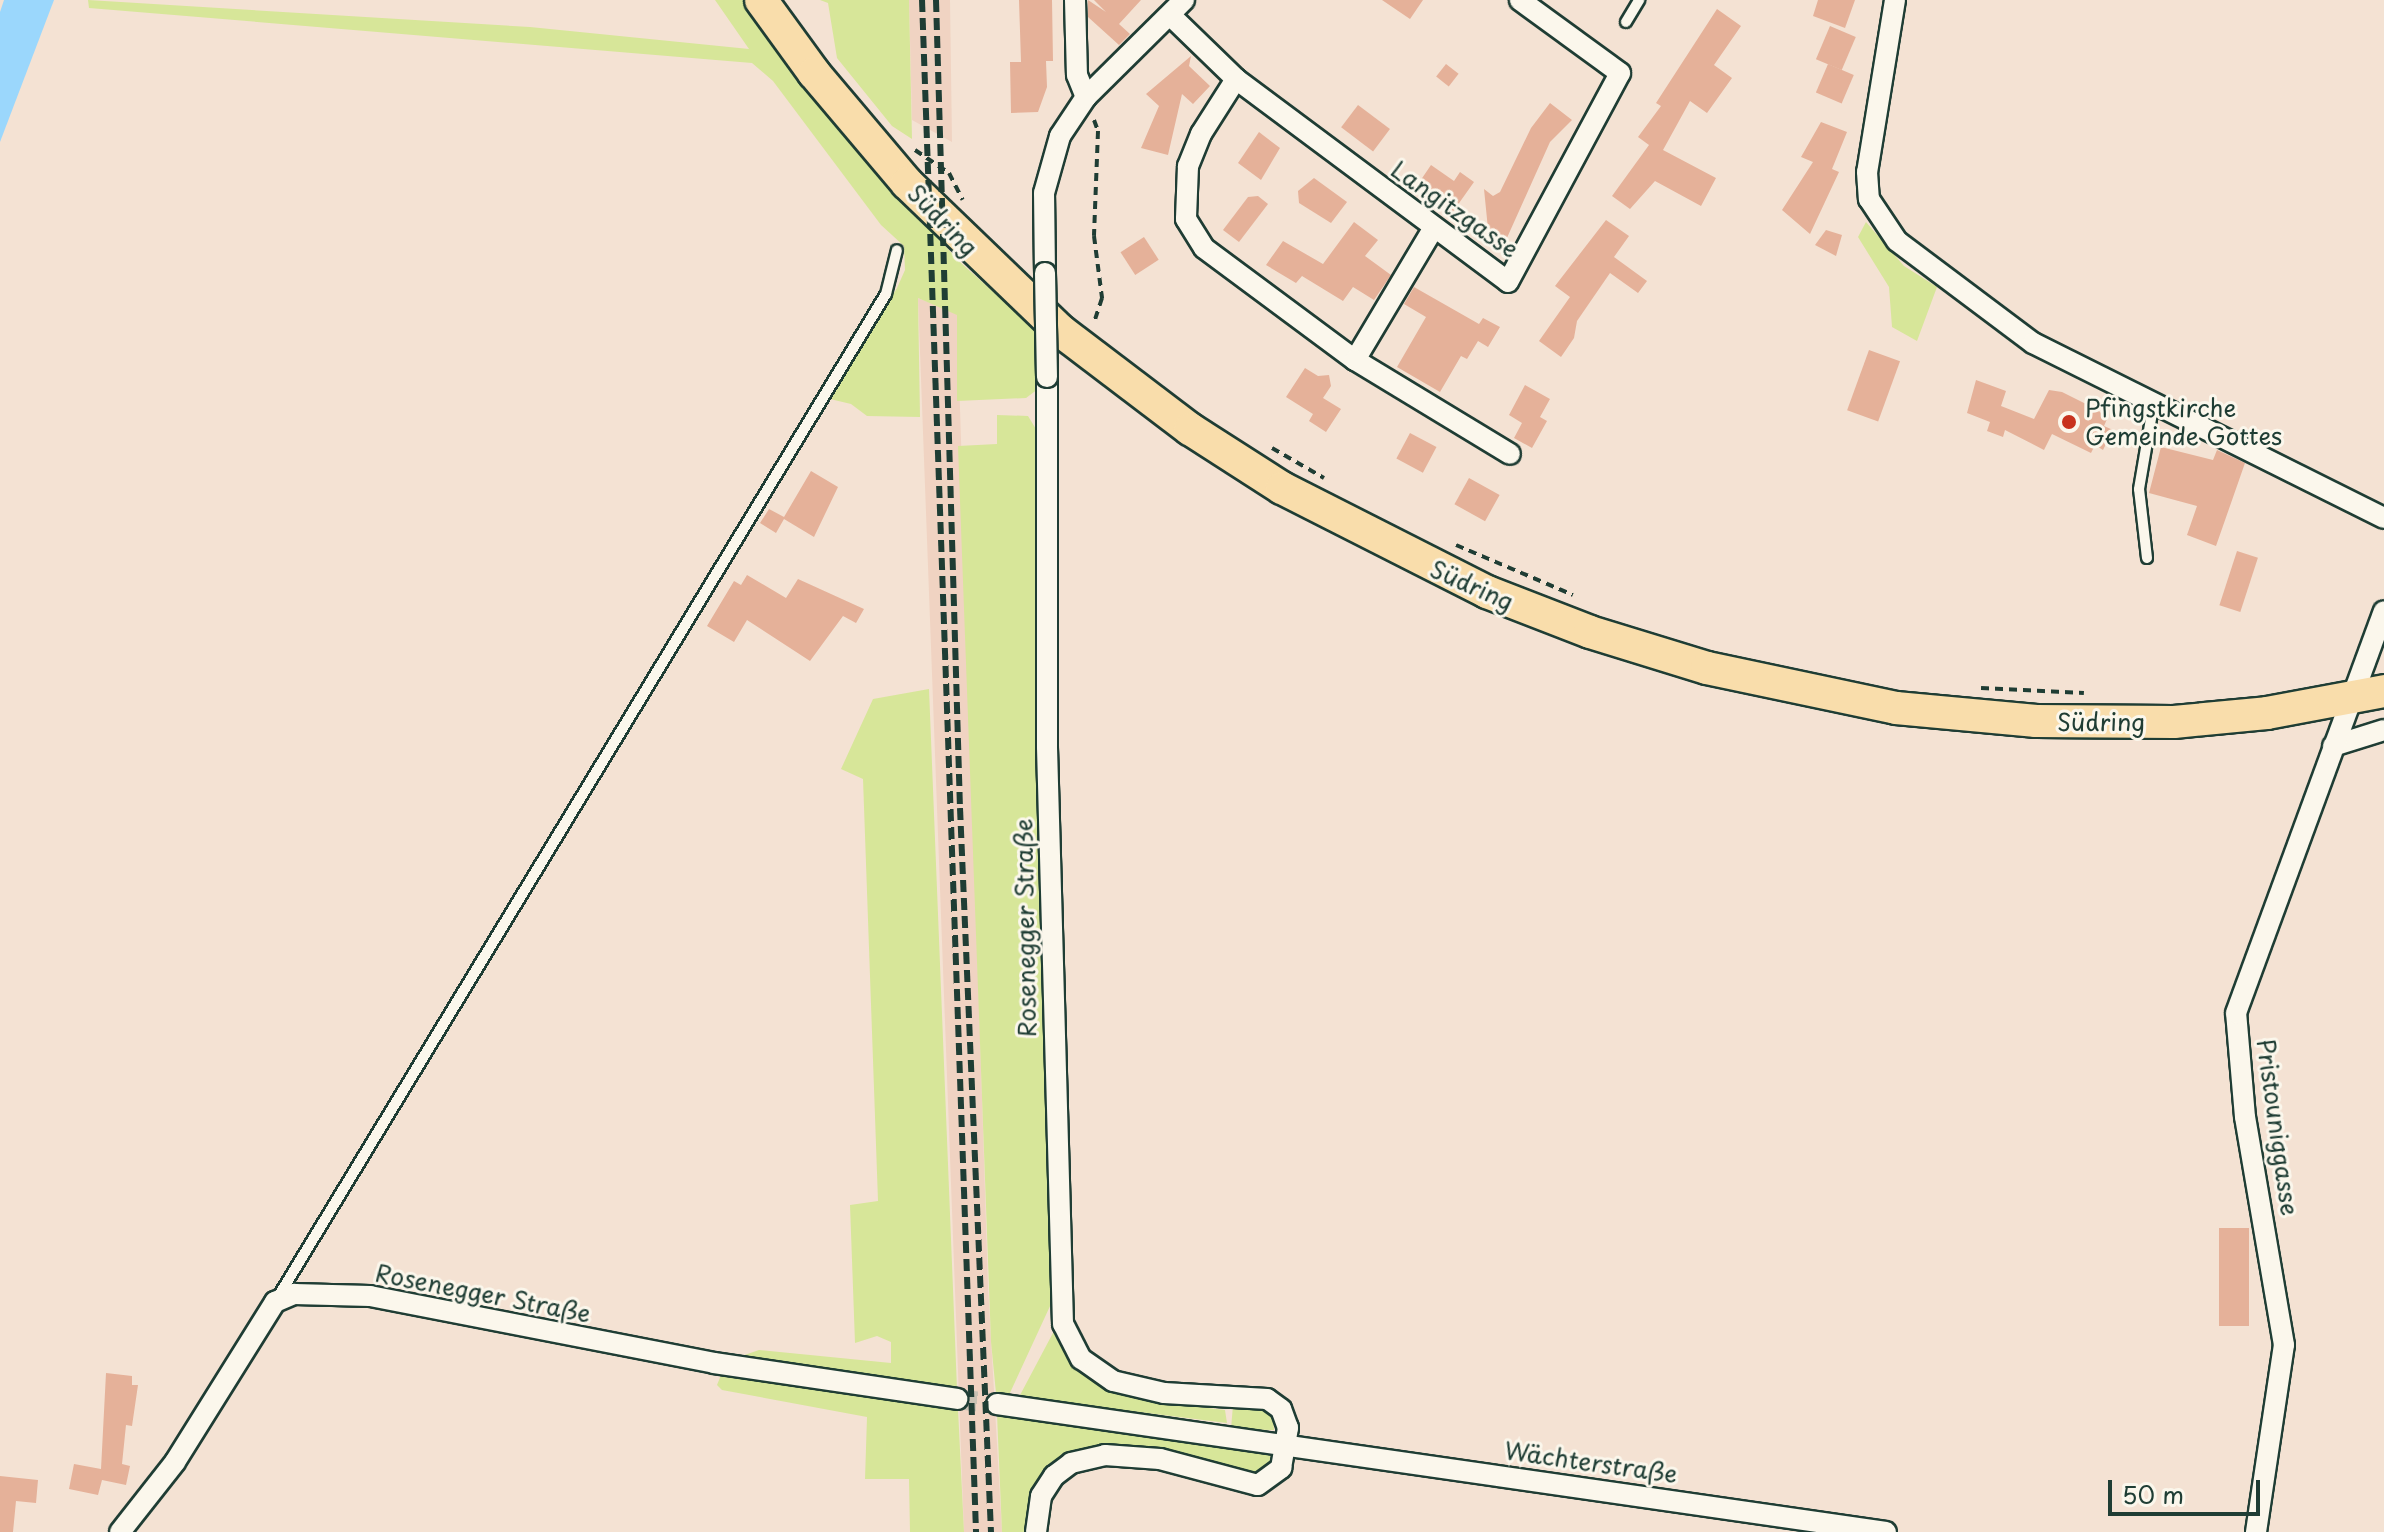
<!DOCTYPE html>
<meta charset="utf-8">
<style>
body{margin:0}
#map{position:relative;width:2384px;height:1532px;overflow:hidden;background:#f4e2d3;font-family:"Playpen Sans",sans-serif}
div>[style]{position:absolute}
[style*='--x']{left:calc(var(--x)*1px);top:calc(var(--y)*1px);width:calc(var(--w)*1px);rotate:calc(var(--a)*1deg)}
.built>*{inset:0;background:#f0d3c2}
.green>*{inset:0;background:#d7e699}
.water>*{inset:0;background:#9bd7fc}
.building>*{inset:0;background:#e5b199;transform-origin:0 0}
.street-tunnel>*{height:20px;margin-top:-10px;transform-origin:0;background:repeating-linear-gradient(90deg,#c9c1b3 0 20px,transparent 0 30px)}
.path>*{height:4px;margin-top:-2px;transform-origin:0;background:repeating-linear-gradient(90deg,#1f3d34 0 8px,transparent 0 14px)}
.roads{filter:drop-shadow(2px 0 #1f3d34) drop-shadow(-2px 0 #1f3d34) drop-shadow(0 2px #1f3d34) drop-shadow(0 -2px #1f3d34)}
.lane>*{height:10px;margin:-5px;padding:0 5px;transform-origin:5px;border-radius:5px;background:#fbf7ec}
.street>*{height:20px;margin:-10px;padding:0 10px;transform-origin:10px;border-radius:10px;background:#fbf7ec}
.primary>*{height:32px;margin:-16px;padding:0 16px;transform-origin:16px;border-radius:16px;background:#f9ddab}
.rail>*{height:6px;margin-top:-3px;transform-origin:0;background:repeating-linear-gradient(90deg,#1f3d34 0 12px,transparent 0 18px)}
.bridges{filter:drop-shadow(2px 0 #1f3d34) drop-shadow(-2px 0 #1f3d34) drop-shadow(0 2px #1f3d34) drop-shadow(0 -2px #1f3d34)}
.street-bridge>*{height:20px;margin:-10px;padding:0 10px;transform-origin:10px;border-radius:10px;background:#fbf7ec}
.dots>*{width:22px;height:22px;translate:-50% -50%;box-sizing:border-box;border:4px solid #fbf7ec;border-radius:50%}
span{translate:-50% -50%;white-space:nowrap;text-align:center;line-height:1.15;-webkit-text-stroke:6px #fbf7ec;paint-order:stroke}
.street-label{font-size:24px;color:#1f3d34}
.poi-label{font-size:24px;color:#1f3d34}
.left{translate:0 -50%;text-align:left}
.scale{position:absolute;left:2108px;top:1480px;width:152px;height:36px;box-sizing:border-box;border:4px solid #1f3d34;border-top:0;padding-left:10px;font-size:24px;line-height:28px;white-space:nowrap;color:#1f3d34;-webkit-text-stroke:6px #fbf7ec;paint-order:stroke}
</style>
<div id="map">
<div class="built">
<div style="clip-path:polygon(909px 0,950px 0,952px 142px,912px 120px)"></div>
<div style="clip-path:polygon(918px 298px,957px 314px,988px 1286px,1002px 1532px,964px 1532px)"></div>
</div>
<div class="green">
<div style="clip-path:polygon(88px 0,530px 27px,749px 49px,715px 0,743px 0,790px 68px,868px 164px,961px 263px,1037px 331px,1038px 389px,1026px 398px,957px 401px,957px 315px,918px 298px,920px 417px,867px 416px,851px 404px,830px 399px,897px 288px,905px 270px,904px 246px,881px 225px,773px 81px,752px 63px,89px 8px)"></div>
<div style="clip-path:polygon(820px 0,909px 0,912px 139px,892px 126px,837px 58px,828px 3px)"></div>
<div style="clip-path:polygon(1866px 222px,1904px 266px,1937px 287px,1917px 341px,1892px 327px,1889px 287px,1858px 237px)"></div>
<div style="clip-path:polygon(997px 415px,1028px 416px,1039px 434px,1051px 1304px,1009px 1395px,996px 1393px,991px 1342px,958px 446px,997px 444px)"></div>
<div style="clip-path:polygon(929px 689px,957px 1389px,736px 1358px,759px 1350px,891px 1363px,891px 1342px,877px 1336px,855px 1343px,850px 1205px,878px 1201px,863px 779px,841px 769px,873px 699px)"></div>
<div style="clip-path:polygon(1054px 1331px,1069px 1360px,1097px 1384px,1143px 1400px,1225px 1410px,1227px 1423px,1019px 1397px)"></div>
<div style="clip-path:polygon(721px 1375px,958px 1409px,964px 1532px,910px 1532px,909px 1479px,865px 1479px,867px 1417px,722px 1390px,717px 1385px)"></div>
<div style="clip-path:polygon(1233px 1405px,1266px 1408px,1273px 1416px,1274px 1430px,1231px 1429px)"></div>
<div style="clip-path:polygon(997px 1414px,1268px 1453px,1274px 1462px,1260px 1479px,1182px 1454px,1112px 1449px,1075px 1453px,1030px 1532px,1002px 1532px)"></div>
</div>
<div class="water">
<div style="clip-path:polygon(4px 0,54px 0,0 142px,0 12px)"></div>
</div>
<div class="building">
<div style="clip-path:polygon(1019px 0,1052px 0,1053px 61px,1046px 61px,1047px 87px,1038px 112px,1011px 113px,1010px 62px,1021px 62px)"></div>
<div style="clip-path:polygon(1088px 0,1106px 12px,1094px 0,1141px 0,1119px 24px,1130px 34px,1119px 45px,1088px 17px)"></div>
<div style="clip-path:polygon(1382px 0,1423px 0,1410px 19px)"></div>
<div style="clip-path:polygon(1818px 0,1855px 0,1845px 28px,1813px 16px)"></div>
<div style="clip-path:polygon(1717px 9px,1741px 26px,1714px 65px,1732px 78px,1707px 113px,1690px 101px,1663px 150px,1716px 178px,1701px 206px,1655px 181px,1630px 209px,1612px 196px,1649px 145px,1638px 137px,1661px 106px,1656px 103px)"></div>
<div style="left:1830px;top:26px;width:28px;height:36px;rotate:23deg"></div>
<div style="clip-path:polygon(1191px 56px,1189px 66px,1210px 86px,1193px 104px,1182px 94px,1168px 155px,1141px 148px,1159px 106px,1146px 94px)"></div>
<div style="left:1446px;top:64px;width:16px;height:16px;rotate:38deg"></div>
<div style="left:1828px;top:64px;width:28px;height:31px;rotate:23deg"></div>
<div style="clip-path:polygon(1550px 103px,1572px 120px,1550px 142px,1506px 240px,1488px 229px,1484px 189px,1493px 196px,1500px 192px,1531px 128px)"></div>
<div style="left:1358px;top:105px;width:40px;height:28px;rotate:37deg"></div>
<div style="clip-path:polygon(1821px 122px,1847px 132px,1832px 169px,1839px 172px,1810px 234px,1782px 210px,1813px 162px,1801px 157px)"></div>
<div style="clip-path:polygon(1259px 132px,1280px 148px,1261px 180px,1238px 163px)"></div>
<div style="clip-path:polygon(1431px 165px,1454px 181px,1460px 172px,1474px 182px,1452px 213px,1414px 190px)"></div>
<div style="clip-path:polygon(1314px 178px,1347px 202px,1331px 223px,1299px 203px,1298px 191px)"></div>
<div style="clip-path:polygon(1258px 196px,1268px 204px,1239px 242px,1223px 230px,1248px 197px)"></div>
<div style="clip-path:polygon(1606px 220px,1629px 236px,1614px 257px,1647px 281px,1638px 293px,1610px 273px,1577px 321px,1574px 338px,1561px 357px,1539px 341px,1570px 297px,1555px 286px)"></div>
<div style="clip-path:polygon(1354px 222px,1378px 240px,1365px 256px,1391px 275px,1374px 300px,1353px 287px,1343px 301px,1302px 276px,1296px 283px,1266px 265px,1283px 241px,1323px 264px)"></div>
<div style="clip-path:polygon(1826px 230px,1842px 235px,1836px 256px,1815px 245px)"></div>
<div style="left:1144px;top:237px;width:27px;height:28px;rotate:57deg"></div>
<div style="clip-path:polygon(1414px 287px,1479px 324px,1483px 318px,1500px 327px,1488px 347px,1478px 341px,1467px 359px,1461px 356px,1440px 392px,1397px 367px,1426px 317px,1404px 304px)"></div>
<div style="left:1869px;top:350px;width:33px;height:64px;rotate:20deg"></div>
<div style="clip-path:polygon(1305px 368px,1318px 376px,1329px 375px,1331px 386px,1323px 398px,1341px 409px,1326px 432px,1309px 421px,1313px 414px,1286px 397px)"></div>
<div style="clip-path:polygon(1976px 380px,2006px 391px,2001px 406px,2034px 419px,2049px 390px,2062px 392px,2098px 410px,2107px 419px,2104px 426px,2113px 430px,2103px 450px,2095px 445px,2091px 453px,2052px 434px,2044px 450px,2005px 430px,2003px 437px,1987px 431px,1990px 422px,1967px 413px)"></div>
<div style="clip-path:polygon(1525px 385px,1550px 399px,1540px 417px,1547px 421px,1532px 448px,1514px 438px,1522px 423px,1509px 415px)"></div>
<div style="left:1410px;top:433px;width:30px;height:29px;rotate:28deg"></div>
<div style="clip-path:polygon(2161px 447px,2213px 460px,2217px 450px,2245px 463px,2216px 546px,2187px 535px,2197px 506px,2149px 493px)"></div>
<div style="clip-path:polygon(811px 471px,838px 487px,814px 537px,784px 519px,776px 533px,760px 523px,769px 509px,784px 517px)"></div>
<div style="left:1469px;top:478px;width:35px;height:30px;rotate:29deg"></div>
<div style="left:2237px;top:551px;width:22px;height:57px;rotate:18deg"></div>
<div style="clip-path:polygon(747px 575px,786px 598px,798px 579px,864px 609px,856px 623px,843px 616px,810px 661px,747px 620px,734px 642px,707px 626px,734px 581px,741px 585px)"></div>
<div style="left:2219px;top:1228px;width:30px;height:98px"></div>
<div style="clip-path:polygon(106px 1373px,132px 1376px,132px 1385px,138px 1385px,132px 1426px,126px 1425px,122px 1464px,130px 1466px,126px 1485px,102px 1480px,98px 1495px,69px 1489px,74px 1464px,101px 1469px)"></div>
<div style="clip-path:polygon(0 1476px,38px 1480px,36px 1503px,16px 1501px,13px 1532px,0 1532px)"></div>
</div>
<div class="street-tunnel">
<div style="--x:957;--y:1399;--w:40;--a:7.1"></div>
</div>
<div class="path">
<div style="--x:1094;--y:120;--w:12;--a:70"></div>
<div style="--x:1098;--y:131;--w:105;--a:92.2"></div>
<div style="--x:1094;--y:236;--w:63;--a:82.6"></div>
<div style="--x:1102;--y:298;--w:26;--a:108"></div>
<div style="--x:915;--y:150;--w:41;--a:34.1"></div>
<div style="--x:949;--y:173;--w:30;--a:63"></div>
<div style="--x:1272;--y:448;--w:60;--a:30"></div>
<div style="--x:1456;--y:545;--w:127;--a:23.1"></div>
<div style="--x:1981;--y:688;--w:103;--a:2.8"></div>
</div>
<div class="roads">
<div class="lane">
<div style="--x:1626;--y:22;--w:26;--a:-59"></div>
<div style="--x:2147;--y:558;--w:69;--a:-96.6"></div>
<div style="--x:2139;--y:489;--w:83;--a:-80.3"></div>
<div style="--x:278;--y:1297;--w:1173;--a:-58.78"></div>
<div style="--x:886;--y:294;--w:45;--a:-76"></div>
</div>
<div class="street">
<div style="--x:1075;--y:0;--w:75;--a:88.5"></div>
<div style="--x:1077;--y:75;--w:24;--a:68"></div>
<div style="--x:1895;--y:0;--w:174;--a:99.2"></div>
<div style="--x:1867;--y:172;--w:27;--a:86"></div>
<div style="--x:1869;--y:199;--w:50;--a:56.3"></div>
<div style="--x:1897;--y:241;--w:170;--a:36.9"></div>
<div style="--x:2033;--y:343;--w:392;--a:26.5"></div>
<div style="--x:1170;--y:15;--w:92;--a:44.1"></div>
<div style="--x:1236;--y:79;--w:339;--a:36.7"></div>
<div style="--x:1508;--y:282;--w:237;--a:-61.8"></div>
<div style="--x:1620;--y:73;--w:124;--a:-143.9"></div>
<div style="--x:1236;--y:79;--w:65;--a:122.5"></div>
<div style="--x:1201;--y:134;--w:35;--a:112"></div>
<div style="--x:1188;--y:166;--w:53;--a:92.2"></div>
<div style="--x:1186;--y:219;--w:34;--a:58"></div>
<div style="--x:1204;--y:248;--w:188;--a:36.6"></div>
<div style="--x:1355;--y:360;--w:152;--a:-59.2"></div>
<div style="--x:1045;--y:273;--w:80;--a:-90.7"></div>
<div style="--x:1044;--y:193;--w:59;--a:-74.3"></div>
<div style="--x:1060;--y:136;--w:47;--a:-56.3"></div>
<div style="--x:1086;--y:97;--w:138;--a:-44.7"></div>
<div style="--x:1355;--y:360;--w:181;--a:31.2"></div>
<div style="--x:2333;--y:746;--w:53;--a:-17.4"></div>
<div style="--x:997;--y:1404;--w:898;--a:8.19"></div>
<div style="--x:120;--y:1532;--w:89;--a:-51.8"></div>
<div style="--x:175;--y:1462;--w:189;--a:-58"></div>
<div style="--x:275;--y:1302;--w:21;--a:-23"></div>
<div style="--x:294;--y:1294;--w:76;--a:1.5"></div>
<div style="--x:370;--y:1296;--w:350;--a:11"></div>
<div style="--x:714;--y:1363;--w:246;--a:8.4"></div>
<div style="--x:1036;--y:1532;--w:36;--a:-82"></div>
<div style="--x:1041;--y:1496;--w:24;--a:-57"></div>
<div style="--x:1054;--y:1476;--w:21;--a:-37"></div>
<div style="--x:1071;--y:1463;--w:35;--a:-13"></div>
<div style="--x:1105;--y:1455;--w:55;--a:4.2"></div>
<div style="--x:1160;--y:1459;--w:101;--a:14.9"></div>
<div style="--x:1258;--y:1485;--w:29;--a:-36"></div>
<div style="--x:1281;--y:1468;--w:41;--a:-80.1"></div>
<div style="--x:1288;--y:1428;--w:20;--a:-110"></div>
<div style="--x:1281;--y:1409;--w:17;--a:-144"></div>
<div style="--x:1267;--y:1399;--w:103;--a:-176.7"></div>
<div style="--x:1164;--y:1393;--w:52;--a:-166.8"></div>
<div style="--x:1113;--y:1381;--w:39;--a:-145"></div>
<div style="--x:1081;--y:1359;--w:39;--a:-117"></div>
<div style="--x:1063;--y:1324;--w:578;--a:-91.59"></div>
<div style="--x:1047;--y:746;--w:369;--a:-90"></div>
<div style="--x:2256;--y:1532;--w:189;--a:-81.5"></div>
<div style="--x:2284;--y:1345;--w:231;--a:-99.7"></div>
<div style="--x:2245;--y:1117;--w:104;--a:-94.9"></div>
<div style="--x:2236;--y:1013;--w:428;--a:-69.8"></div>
</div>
<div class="primary">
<div style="--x:761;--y:0;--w:90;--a:54"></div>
<div style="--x:814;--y:73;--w:144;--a:49.8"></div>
<div style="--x:907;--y:183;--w:215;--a:43.9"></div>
<div style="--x:1062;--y:332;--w:161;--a:37.2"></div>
<div style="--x:1190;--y:429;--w:109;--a:32.7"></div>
<div style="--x:1282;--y:488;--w:230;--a:26.9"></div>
<div style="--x:1487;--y:592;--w:110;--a:21.2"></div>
<div style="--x:1590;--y:632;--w:122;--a:17.1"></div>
<div style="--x:1707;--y:668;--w:193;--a:11.9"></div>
<div style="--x:1896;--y:708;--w:141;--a:5.3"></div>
<div style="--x:2036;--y:721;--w:138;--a:0.4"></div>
<div style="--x:2174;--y:722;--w:93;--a:-5.5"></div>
<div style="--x:2267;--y:713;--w:119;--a:-10.6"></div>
</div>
</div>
<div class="rail">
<div style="--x:922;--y:0;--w:1533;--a:87.98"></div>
<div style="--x:936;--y:0;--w:808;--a:88.3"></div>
<div style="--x:960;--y:808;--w:725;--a:87.55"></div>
</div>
<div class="bridges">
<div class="street-bridge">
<div style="--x:1045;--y:273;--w:104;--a:88.9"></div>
</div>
</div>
<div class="dots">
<div style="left:2069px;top:422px;background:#c8321e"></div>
</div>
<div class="street-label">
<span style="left:1455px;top:209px;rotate:35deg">Langitzgasse</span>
<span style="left:943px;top:220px;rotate:46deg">Südring</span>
<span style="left:1472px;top:585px;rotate:24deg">Südring</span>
<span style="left:2101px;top:722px">Südring</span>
<span style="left:1025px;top:928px;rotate:-91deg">Rosenegger Straße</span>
<span style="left:2278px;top:1127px;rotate:82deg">Pristouniggasse</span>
<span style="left:483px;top:1293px;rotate:11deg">Rosenegger Straße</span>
<span style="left:1591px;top:1462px;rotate:8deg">Wächterstraße</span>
</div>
<div class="poi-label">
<span class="left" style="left:2085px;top:422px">Pfingstkirche<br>Gemeinde Gottes</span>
</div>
<div class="scale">50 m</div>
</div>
